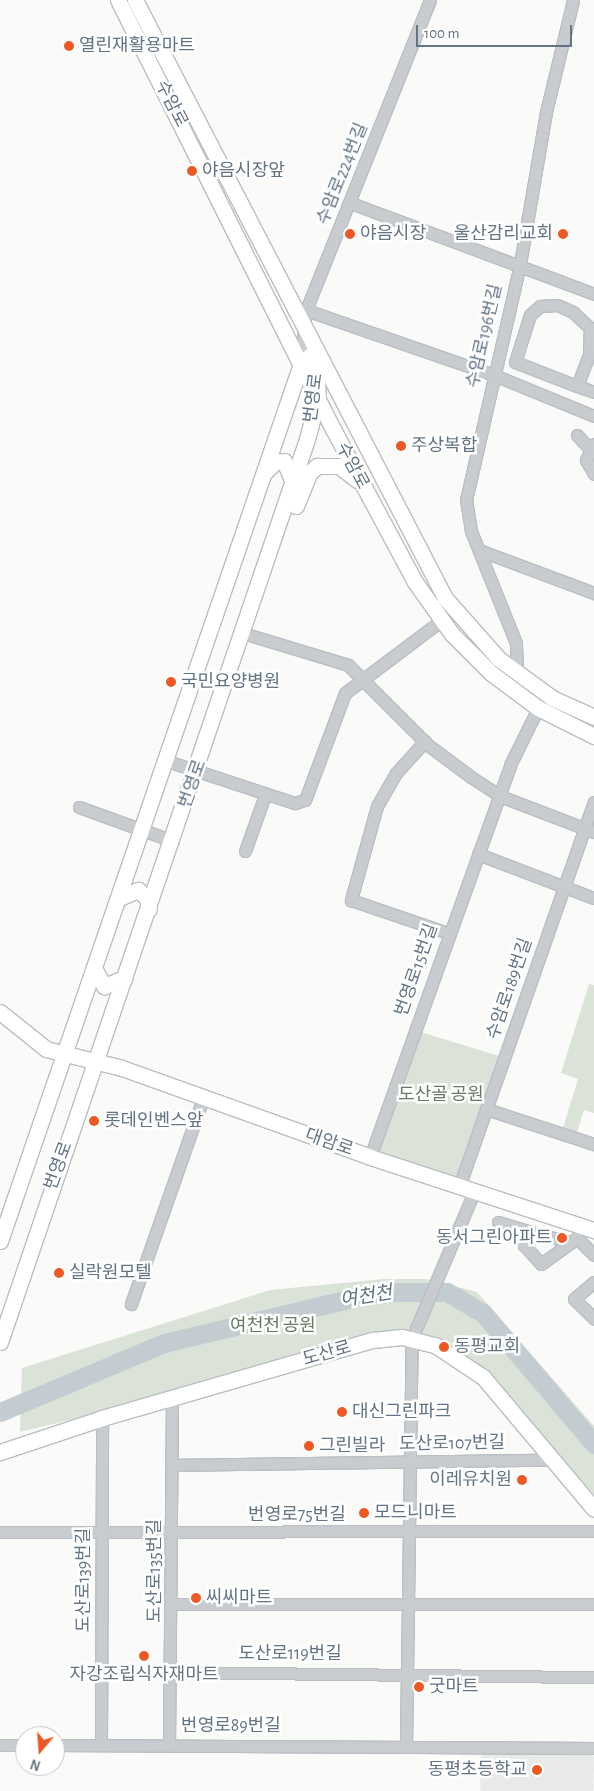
<!DOCTYPE html>
<meta charset="utf-8">
<style>
body{margin:0}
#map{position:relative;width:594px;height:1791px;overflow:hidden;background:#fafaf8;font-family:"Alegreya Sans","Noto Sans KR",sans-serif}
div>[style]{position:absolute}
[style*='--x']{left:calc(var(--x)*1px);top:calc(var(--y)*1px);width:calc(var(--w)*1px);rotate:calc(var(--a)*1deg)}
.built>*{inset:0;background:#e8e9e9;transform-origin:0 0}
.green>*{inset:0;background:#dbe2d8;transform-origin:0 0}
.river>*{height:19px;margin:-9.5px;padding:0 9.5px;transform-origin:9.5px;border-radius:9.5px;background:#c2ccd1}
.roads{filter:drop-shadow(1px 0 #babfc4) drop-shadow(-1px 0 #babfc4) drop-shadow(0 1px #babfc4) drop-shadow(0 -1px #babfc4)}
.street>*{height:11px;margin:-5.5px;padding:0 5.5px;transform-origin:5.5px;border-radius:5.5px;background:#c8cccf}
.secondary>*{height:15px;margin:-7.5px;padding:0 7.5px;transform-origin:7.5px;border-radius:7.5px;background:#fff}
.dots>*{width:14px;height:14px;translate:-50% -50%;box-sizing:border-box;border:2px solid #fff;border-radius:50%}
span{translate:-50% -50%;white-space:nowrap;text-align:center;line-height:1.15;-webkit-text-stroke:5px #fff;paint-order:stroke}
.poi-label{font-size:18px;color:#637484}
.left{translate:0 -50%;text-align:left}
.right{translate:-100% -50%;text-align:right}
.street-label{font-size:18px;color:#637484}
.park-label{font-size:18px;color:#667b62}
.water-label{font-size:19px;color:#5e747e;font-style:italic}
.north{position:absolute;left:15px;top:1726px;width:50px;height:50px;box-sizing:border-box;background:#fff;border:1px solid #c1c7ce;border-radius:50%;rotate:198deg;font-size:14px;font-weight:700;line-height:20px;text-align:center;color:#637484}
.north::after{content:'';display:block;margin:auto;width:18px;height:22px;background:#ed5924;clip-path:polygon(50% 0,100% 100%,50% 72%,0 100%)}
.scale{position:absolute;left:416px;top:25px;width:156px;height:22px;box-sizing:border-box;border:2px solid #637484;border-top:0;padding-left:6px;font-size:15px;line-height:18px;white-space:nowrap;color:#637484;-webkit-text-stroke:4px #fff;paint-order:stroke}
</style>
<div id="map">
<div class="built">
<div style="left:481px;top:1746px;width:113px;height:45px;rotate:1deg"></div>
</div>
<div class="green">
<div style="clip-path:polygon(589px 984px,594px 985px,594px 1113px,584px 1110px,576px 1136px,562px 1131px,578px 1079px,561px 1073px)"></div>
<div style="left:414px;top:1030px;width:95px;height:134px;rotate:17deg"></div>
<div style="clip-path:polygon(384px 1279px,427px 1279px,477px 1292px,594px 1426px,594px 1494px,514px 1409px,422px 1335px,20px 1432px,22px 1368px,270px 1290px)"></div>
</div>
<div class="river">
<div style="--x:0;--y:1412;--w:178;--a:-22.8"></div>
<div style="--x:164;--y:1343;--w:189;--a:-13.4"></div>
<div style="--x:348;--y:1299;--w:43;--a:-9.5"></div>
<div style="--x:390;--y:1292;--w:57;--a:0"></div>
<div style="--x:447;--y:1292;--w:42;--a:30.3"></div>
<div style="--x:483;--y:1313;--w:172;--a:49.7"></div>
</div>
<div class="roads">
<div class="street">
<div style="--x:351;--y:203;--w:259;--a:20.5"></div>
<div style="--x:306;--y:310;--w:199;--a:19.1"></div>
<div style="--x:494;--y:375;--w:108;--a:22.3"></div>
<div style="--x:301;--y:361;--w:51;--a:-84.4"></div>
<div style="--x:306;--y:310;--w:334;--a:-68.2"></div>
<div style="--x:577;--y:386;--w:34;--a:-69"></div>
<div style="--x:589;--y:354;--w:26;--a:-88"></div>
<div style="--x:590;--y:328;--w:23;--a:-137"></div>
<div style="--x:573;--y:312;--w:17;--a:-156"></div>
<div style="--x:557;--y:305;--w:17;--a:177"></div>
<div style="--x:540;--y:306;--w:13;--a:138"></div>
<div style="--x:530;--y:315;--w:49;--a:107.7"></div>
<div style="--x:515;--y:362;--w:66;--a:21.2"></div>
<div style="--x:577;--y:386;--w:18;--a:19"></div>
<div style="--x:577;--y:435;--w:18;--a:47"></div>
<div style="--x:594;--y:444;--w:18;--a:117"></div>
<div style="--x:586;--y:460;--w:16;--a:60"></div>
<div style="--x:479;--y:550;--w:123;--a:20.5"></div>
<div style="--x:243;--y:633;--w:110;--a:16.9"></div>
<div style="--x:348;--y:665;--w:113;--a:45"></div>
<div style="--x:428;--y:745;--w:54;--a:36.7"></div>
<div style="--x:471;--y:777;--w:35;--a:33"></div>
<div style="--x:500;--y:796;--w:101;--a:21"></div>
<div style="--x:517;--y:674;--w:31;--a:-92"></div>
<div style="--x:516;--y:643;--w:121;--a:-111.9"></div>
<div style="--x:471;--y:531;--w:31;--a:-99"></div>
<div style="--x:466;--y:500;--w:242;--a:-77.1"></div>
<div style="--x:520;--y:264;--w:154;--a:-80.3"></div>
<div style="--x:546;--y:112;--w:115;--a:-76.4"></div>
<div style="--x:425;--y:741;--w:43;--a:132.2"></div>
<div style="--x:396;--y:773;--w:38;--a:120"></div>
<div style="--x:377;--y:806;--w:98;--a:105.5"></div>
<div style="--x:351;--y:900;--w:102;--a:18.8"></div>
<div style="--x:167;--y:761;--w:135;--a:18.2"></div>
<div style="--x:295;--y:803;--w:10;--a:-17"></div>
<div style="--x:305;--y:800;--w:114;--a:-69.5"></div>
<div style="--x:345;--y:693;--w:121;--a:-37"></div>
<div style="--x:79;--y:807;--w:100;--a:19.9"></div>
<div style="--x:245;--y:851;--w:59;--a:-70.3"></div>
<div style="--x:478;--y:854;--w:124;--a:20.8"></div>
<div style="--x:486;--y:1109;--w:114;--a:18"></div>
<div style="--x:370;--y:1157;--w:416;--a:-70.3"></div>
<div style="--x:510;--y:765;--w:64;--a:-63.8"></div>
<div style="--x:459;--y:1187;--w:408;--a:-70.7"></div>
<div style="--x:498;--y:1222;--w:42;--a:16.7"></div>
<div style="--x:538;--y:1234;--w:18;--a:142"></div>
<div style="--x:524;--y:1245;--w:25;--a:48"></div>
<div style="--x:541;--y:1264;--w:44;--a:-35.8"></div>
<div style="--x:577;--y:1238;--w:24;--a:45"></div>
<div style="--x:538;--y:1234;--w:30;--a:14"></div>
<div style="--x:594;--y:1282;--w:26;--a:140"></div>
<div style="--x:574;--y:1299;--w:28;--a:44"></div>
<div style="--x:131;--y:1304;--w:220;--a:-70.7"></div>
<div style="--x:172;--y:1465;--w:381;--a:-0.8"></div>
<div style="--x:0;--y:1532;--w:594;--a:-0.1"></div>
<div style="--x:173;--y:1604;--w:421;--a:0"></div>
<div style="--x:172;--y:1672;--w:422;--a:0.7"></div>
<div style="--x:101;--y:1742;--w:324;--a:-89.8"></div>
<div style="--x:169;--y:1743;--w:345;--a:-89.5"></div>
<div style="--x:0;--y:1745;--w:25;--a:0"></div>
<div style="--x:55;--y:1745;--w:539;--a:0.32"></div>
<div style="--x:406;--y:1745;--w:407;--a:-89.2"></div>
<div style="--x:412;--y:1338;--w:159;--a:-67"></div>
</div>
<div class="secondary">
<div style="--x:118;--y:0;--w:480;--a:63.4"></div>
<div style="--x:333;--y:429;--w:174;--a:61.8"></div>
<div style="--x:415;--y:582;--w:64;--a:54.6"></div>
<div style="--x:452;--y:634;--w:55;--a:45"></div>
<div style="--x:491;--y:673;--w:59;--a:36.7"></div>
<div style="--x:538;--y:708;--w:63;--a:26.6"></div>
<div style="--x:135;--y:0;--w:674;--a:62.6"></div>
<div style="--x:445;--y:598;--w:81;--a:48.5"></div>
<div style="--x:499;--y:659;--w:66;--a:36.3"></div>
<div style="--x:552;--y:698;--w:46;--a:24.3"></div>
<div style="--x:264;--y:473;--w:16;--a:-45"></div>
<div style="--x:275;--y:462;--w:9;--a:-6"></div>
<div style="--x:284;--y:461;--w:23;--a:67"></div>
<div style="--x:296;--y:506;--w:35;--a:-68"></div>
<div style="--x:309;--y:473;--w:11;--a:-41"></div>
<div style="--x:317;--y:466;--w:22;--a:0"></div>
<div style="--x:339;--y:466;--w:23;--a:38"></div>
<div style="--x:119;--y:898;--w:21;--a:-23"></div>
<div style="--x:138;--y:890;--w:12;--a:42"></div>
<div style="--x:147;--y:898;--w:11;--a:80"></div>
<div style="--x:94;--y:968;--w:21;--a:61"></div>
<div style="--x:104;--y:986;--w:22;--a:-21"></div>
<div style="--x:0;--y:1012;--w:59;--a:38.8"></div>
<div style="--x:46;--y:1049;--w:78;--a:14"></div>
<div style="--x:122;--y:1068;--w:263;--a:19.7"></div>
<div style="--x:370;--y:1157;--w:236;--a:18.1"></div>
<div style="--x:0;--y:1241;--w:927;--a:-71.06"></div>
<div style="--x:301;--y:364;--w:19;--a:-43"></div>
<div style="--x:0;--y:1342;--w:954;--a:-71.22"></div>
<div style="--x:307;--y:439;--w:42;--a:-75"></div>
<div style="--x:318;--y:398;--w:47;--a:-93.7"></div>
<div style="--x:0;--y:1452;--w:108;--a:-18.4"></div>
<div style="--x:102;--y:1418;--w:282;--a:-16.1"></div>
<div style="--x:373;--y:1340;--w:29;--a:-6"></div>
<div style="--x:402;--y:1337;--w:34;--a:14"></div>
<div style="--x:435;--y:1345;--w:58;--a:33.7"></div>
<div style="--x:483;--y:1377;--w:172;--a:49.9"></div>
</div>
</div>
<div class="dots">
<div style="left:69px;top:46px;background:#ed5924"></div>
<div style="left:192px;top:171px;background:#ed5924"></div>
<div style="left:350px;top:234px;background:#ed5924"></div>
<div style="left:563px;top:234px;background:#ed5924"></div>
<div style="left:401px;top:446px;background:#ed5924"></div>
<div style="left:171px;top:682px;background:#ed5924"></div>
<div style="left:94px;top:1121px;background:#ed5924"></div>
<div style="left:562px;top:1238px;background:#ed5924"></div>
<div style="left:59px;top:1273px;background:#ed5924"></div>
<div style="left:444px;top:1347px;background:#ed5924"></div>
<div style="left:342px;top:1412px;background:#ed5924"></div>
<div style="left:309px;top:1446px;background:#ed5924"></div>
<div style="left:522px;top:1480px;background:#ed5924"></div>
<div style="left:364px;top:1513px;background:#ed5924"></div>
<div style="left:196px;top:1598px;background:#ed5924"></div>
<div style="left:144px;top:1656px;background:#ed5924"></div>
<div style="left:419px;top:1687px;background:#ed5924"></div>
<div style="left:537px;top:1770px;background:#ed5924"></div>
</div>
<div class="poi-label">
<span class="left" style="left:79px;top:46px">열린재활용마트</span>
<span class="left" style="left:202px;top:171px">야음시장앞</span>
<span class="left" style="left:360px;top:234px">야음시장</span>
<span class="right" style="left:553px;top:234px">울산감리교회</span>
<span class="left" style="left:411px;top:446px">주상복합</span>
<span class="left" style="left:181px;top:682px">국민요양병원</span>
<span class="left" style="left:104px;top:1121px">롯데인벤스앞</span>
<span class="right" style="left:552px;top:1238px">동서그린아파트</span>
<span class="left" style="left:69px;top:1273px">실락원모텔</span>
<span class="left" style="left:454px;top:1347px">동평교회</span>
<span class="left" style="left:352px;top:1412px">대신그린파크</span>
<span class="left" style="left:319px;top:1446px">그린빌라</span>
<span class="right" style="left:512px;top:1480px">이레유치원</span>
<span class="left" style="left:374px;top:1513px">모드니마트</span>
<span class="left" style="left:206px;top:1598px">씨씨마트</span>
<span style="left:144px;top:1675px">자강조립식자재마트</span>
<span class="left" style="left:429px;top:1687px">굿마트</span>
<span class="right" style="left:527px;top:1770px">동평초등학교</span>
</div>
<div class="street-label">
<span style="left:171px;top:104px;rotate:63deg">수암로</span>
<span style="left:343px;top:174px;rotate:-68deg">수암로224번길</span>
<span style="left:485px;top:336px;rotate:-77deg">수암로196번길</span>
<span style="left:314px;top:398px;rotate:-83deg">번영로</span>
<span style="left:352px;top:466px;rotate:62deg">수암로</span>
<span style="left:193px;top:784px;rotate:-71deg">번영로</span>
<span style="left:417px;top:970px;rotate:-71deg">번영로15번길</span>
<span style="left:510px;top:989px;rotate:-71deg">수암로189번길</span>
<span style="left:329px;top:1143px;rotate:19deg">대암로</span>
<span style="left:59px;top:1166px;rotate:-70deg">번영로</span>
<span style="left:327px;top:1354px;rotate:-16deg">도산로</span>
<span style="left:452px;top:1444px;rotate:-1deg">도산로107번길</span>
<span style="left:297px;top:1515px">번영로75번길</span>
<span style="left:155px;top:1571px;rotate:-90deg">도산로135번길</span>
<span style="left:84px;top:1580px;rotate:-90deg">도산로139번길</span>
<span style="left:290px;top:1654px">도산로119번길</span>
<span style="left:231px;top:1726px">번영로89번길</span>
</div>
<div class="park-label">
<span style="left:441px;top:1095px">도산골 공원</span>
<span style="left:273px;top:1326px">여천천 공원</span>
</div>
<div class="water-label">
<span style="left:366px;top:1297px;rotate:-9deg">여천천</span>
</div>
<div class="north">N</div>
<div class="scale">100 m</div>
</div>
